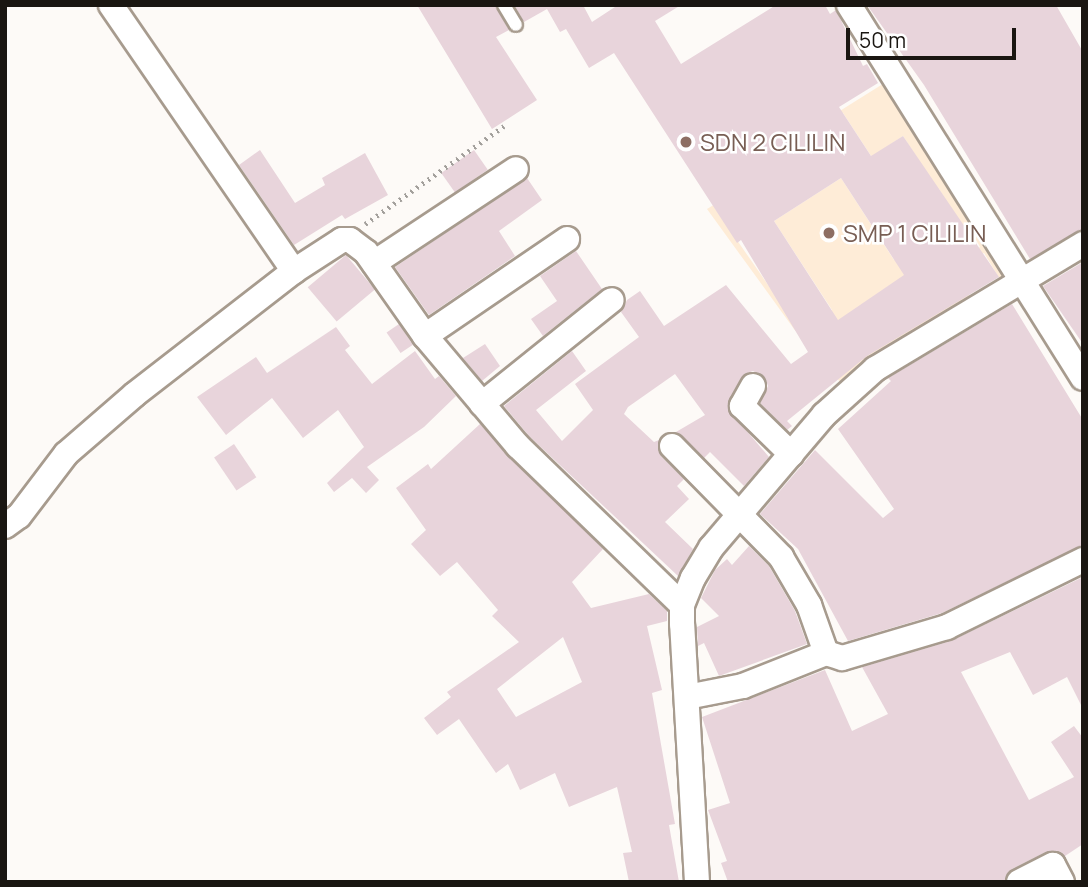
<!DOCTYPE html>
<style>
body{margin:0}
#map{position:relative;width:1088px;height:887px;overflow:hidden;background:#fdfaf7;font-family:Manrope,sans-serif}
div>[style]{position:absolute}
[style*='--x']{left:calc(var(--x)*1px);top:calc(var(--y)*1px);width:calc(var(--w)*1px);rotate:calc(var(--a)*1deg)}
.built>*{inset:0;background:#feecd7}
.building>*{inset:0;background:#e8d4db;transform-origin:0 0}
.path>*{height:4.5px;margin-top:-2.25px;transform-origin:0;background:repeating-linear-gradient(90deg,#a3a09c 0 2px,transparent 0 7px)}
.roads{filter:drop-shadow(2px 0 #a79b8e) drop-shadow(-2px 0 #a79b8e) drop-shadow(0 2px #a79b8e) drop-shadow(0 -2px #a79b8e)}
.lane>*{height:12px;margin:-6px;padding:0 6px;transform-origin:6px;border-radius:6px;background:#fff}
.street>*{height:24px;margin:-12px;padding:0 12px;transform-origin:12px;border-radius:12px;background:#fff}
.dots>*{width:19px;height:19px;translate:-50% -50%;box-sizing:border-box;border:4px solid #fff;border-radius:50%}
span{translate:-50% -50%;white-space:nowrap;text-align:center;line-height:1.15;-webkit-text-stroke:5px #fff;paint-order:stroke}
.education-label{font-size:24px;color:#785e54}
.left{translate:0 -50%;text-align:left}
.frame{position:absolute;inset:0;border:7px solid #1a1611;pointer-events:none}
.scale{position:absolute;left:846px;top:28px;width:170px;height:32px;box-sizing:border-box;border:4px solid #1a1611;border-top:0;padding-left:9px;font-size:21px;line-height:24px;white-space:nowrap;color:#1a1611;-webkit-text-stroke:5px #fff;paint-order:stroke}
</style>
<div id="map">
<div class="built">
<div style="clip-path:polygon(evenodd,886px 82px,1011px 282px,841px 383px,794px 329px,707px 209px,777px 166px,812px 138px,811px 129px,886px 82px,843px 113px,926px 240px,894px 260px,841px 178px,774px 221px,832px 310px,800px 331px,714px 207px,821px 141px,815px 132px,843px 113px,886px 82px,903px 136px,918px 159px,897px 173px,882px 150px,903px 136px,886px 82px,918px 161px,935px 184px,916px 197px,900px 174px,918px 161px,886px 82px,939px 189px,959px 221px,936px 236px,915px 203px,939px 189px,886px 82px,970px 229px,980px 247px,953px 263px,943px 245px,970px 229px,886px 82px,930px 245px,964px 295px,937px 313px,904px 263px,930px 245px,886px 82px,984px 253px,1001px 281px,971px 299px,954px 271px,984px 253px,886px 82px,893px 283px,916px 318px,842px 368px,819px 334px,893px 283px)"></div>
</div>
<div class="building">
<div style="clip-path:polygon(417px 5px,495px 5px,509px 30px,496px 37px,537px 100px,492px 129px)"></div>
<div style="clip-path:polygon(evenodd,514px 5px,583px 5px,592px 22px,618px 5px,681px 5px,655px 21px,681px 64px,776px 5px,825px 5px,830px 14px,836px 10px,863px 66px,867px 64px,878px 83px,839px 107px,871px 156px,903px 136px,999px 277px,867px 356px,787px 421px,792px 426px,787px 430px,760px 403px,768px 386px,765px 378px,753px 371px,745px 374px,728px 409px,769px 457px,744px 486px,710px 452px,704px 458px,676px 432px,705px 415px,675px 374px,628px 407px,624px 414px,654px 442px,659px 440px,661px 456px,684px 479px,677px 486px,689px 499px,665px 522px,693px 549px,678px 576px,529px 436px,504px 406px,572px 351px,586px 371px,536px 410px,562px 441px,593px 410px,575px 384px,639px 337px,621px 312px,627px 300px,640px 291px,664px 326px,726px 285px,791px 364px,808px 352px,741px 240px,737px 243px,614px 53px,589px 68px,566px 29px,560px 32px,547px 9px,524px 22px,514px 5px,841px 178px,904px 275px,838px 320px,774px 221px,841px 178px)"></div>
<div style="clip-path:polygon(867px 5px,1056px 5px,1083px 52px,1083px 229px,1030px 259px,924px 85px)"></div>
<div style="clip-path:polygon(260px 150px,295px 203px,325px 185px,322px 178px,365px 153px,388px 195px,345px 219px,342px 215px,294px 245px,239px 165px)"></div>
<div style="left:474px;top:150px;width:24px;height:40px;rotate:55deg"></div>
<div style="clip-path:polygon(527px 178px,542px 200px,499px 231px,515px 256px,429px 315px,395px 267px)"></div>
<div style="clip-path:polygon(576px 251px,602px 289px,543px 336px,531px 319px,557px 301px,540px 276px)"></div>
<div style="left:346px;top:255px;width:45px;height:50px;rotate:50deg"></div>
<div style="clip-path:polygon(1083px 262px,1083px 344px,1043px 286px)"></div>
<div style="clip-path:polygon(1012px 304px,1083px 420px,1083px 545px,942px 613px,848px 641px,798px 549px,760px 514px,815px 450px,883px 518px,894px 509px,838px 429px,891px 381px,888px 378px)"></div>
<div style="left:399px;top:324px;width:25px;height:15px;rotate:56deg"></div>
<div style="clip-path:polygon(336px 327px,350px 346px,345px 350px,372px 384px,415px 351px,435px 379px,439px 376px,456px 396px,424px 427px,367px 467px,379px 480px,366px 493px,352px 478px,334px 492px,327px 483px,364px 447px,338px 410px,303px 438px,272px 398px,226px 435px,197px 397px,256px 357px,267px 373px)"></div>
<div style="clip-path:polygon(485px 344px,500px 366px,482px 381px,463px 358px)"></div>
<div style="clip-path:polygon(evenodd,480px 424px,603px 549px,572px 582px,591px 608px,649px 594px,667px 611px,667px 621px,647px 626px,662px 690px,652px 693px,675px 824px,669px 825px,679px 882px,629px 882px,623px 853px,632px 852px,617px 787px,569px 807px,555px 773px,520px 790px,508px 764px,496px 773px,459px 719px,437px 735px,424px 718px,451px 697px,447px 692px,519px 642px,492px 616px,498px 610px,457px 562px,440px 576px,411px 544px,426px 530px,396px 488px,428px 464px,431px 469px,480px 424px,563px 637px,582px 682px,516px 717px,497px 689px,563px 637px)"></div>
<div style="left:234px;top:444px;width:40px;height:24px;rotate:56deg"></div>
<div style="clip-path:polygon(749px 546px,769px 566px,795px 611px,807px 644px,719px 676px,704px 643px,698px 646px,697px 627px,719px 616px,701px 598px,715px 570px,727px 559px,732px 565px)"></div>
<div style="clip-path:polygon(1083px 577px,1083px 709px,1067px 677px,1033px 695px,1010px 652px,961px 672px,1029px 800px,1074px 777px,1051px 742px,1074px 726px,1083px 738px,1083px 844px,1065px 856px,1046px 852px,1012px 869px,1004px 882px,728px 882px,721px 863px,727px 861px,708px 810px,730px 803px,702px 717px,825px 670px,852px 731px,888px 714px,862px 667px,953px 640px)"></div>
</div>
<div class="path">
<div style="--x:365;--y:224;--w:170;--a:-35.2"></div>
</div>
<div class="roads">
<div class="lane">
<div style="--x:504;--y:5;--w:23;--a:59"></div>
</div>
<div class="street">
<div style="--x:111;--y:5;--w:323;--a:55.5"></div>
<div style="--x:849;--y:5;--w:440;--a:57.9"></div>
<div style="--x:374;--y:263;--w:170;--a:-33.5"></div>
<div style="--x:425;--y:336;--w:172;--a:-34.3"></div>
<div style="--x:753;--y:386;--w:23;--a:119"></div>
<div style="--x:742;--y:406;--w:69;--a:44.4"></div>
<div style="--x:482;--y:404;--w:166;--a:-38.7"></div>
<div style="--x:672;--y:446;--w:156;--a:45.5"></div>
<div style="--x:781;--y:557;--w:56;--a:59.7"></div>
<div style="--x:809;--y:605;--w:51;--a:70.5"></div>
<div style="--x:5;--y:526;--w:17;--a:-36"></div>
<div style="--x:19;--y:516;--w:78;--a:-52.8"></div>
<div style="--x:66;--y:454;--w:90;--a:-40.9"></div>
<div style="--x:134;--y:395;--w:202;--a:-37.8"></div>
<div style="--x:294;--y:271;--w:57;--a:-32.9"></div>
<div style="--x:342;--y:240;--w:8;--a:0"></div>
<div style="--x:350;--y:240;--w:20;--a:37"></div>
<div style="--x:366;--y:252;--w:103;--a:54.9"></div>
<div style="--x:425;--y:336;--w:144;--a:49.8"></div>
<div style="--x:518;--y:446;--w:228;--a:44.1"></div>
<div style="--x:687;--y:697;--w:57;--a:-11.1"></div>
<div style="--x:743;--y:686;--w:89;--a:-21.7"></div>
<div style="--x:826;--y:653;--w:17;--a:17"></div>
<div style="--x:842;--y:658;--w:109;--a:-16.4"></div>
<div style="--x:947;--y:627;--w:152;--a:-26.2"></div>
<div style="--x:697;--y:882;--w:258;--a:-93.3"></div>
<div style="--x:682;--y:624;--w:19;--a:-90"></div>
<div style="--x:682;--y:605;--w:29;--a:-68"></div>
<div style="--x:693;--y:578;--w:35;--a:-59"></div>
<div style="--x:711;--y:548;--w:175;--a:-49.6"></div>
<div style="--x:824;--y:415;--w:69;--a:-42"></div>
<div style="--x:875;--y:369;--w:243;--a:-31"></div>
<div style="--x:1019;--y:882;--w:38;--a:-27"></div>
<div style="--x:1053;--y:865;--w:19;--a:62"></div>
</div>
</div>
<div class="dots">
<div style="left:686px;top:142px;background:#8d6e63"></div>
<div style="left:829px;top:233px;background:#8d6e63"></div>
</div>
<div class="education-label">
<span class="left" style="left:700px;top:142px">SDN 2 CILILIN</span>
<span class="left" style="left:843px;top:233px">SMP 1 CILILIN</span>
</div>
<div class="frame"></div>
<div class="scale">50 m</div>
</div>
